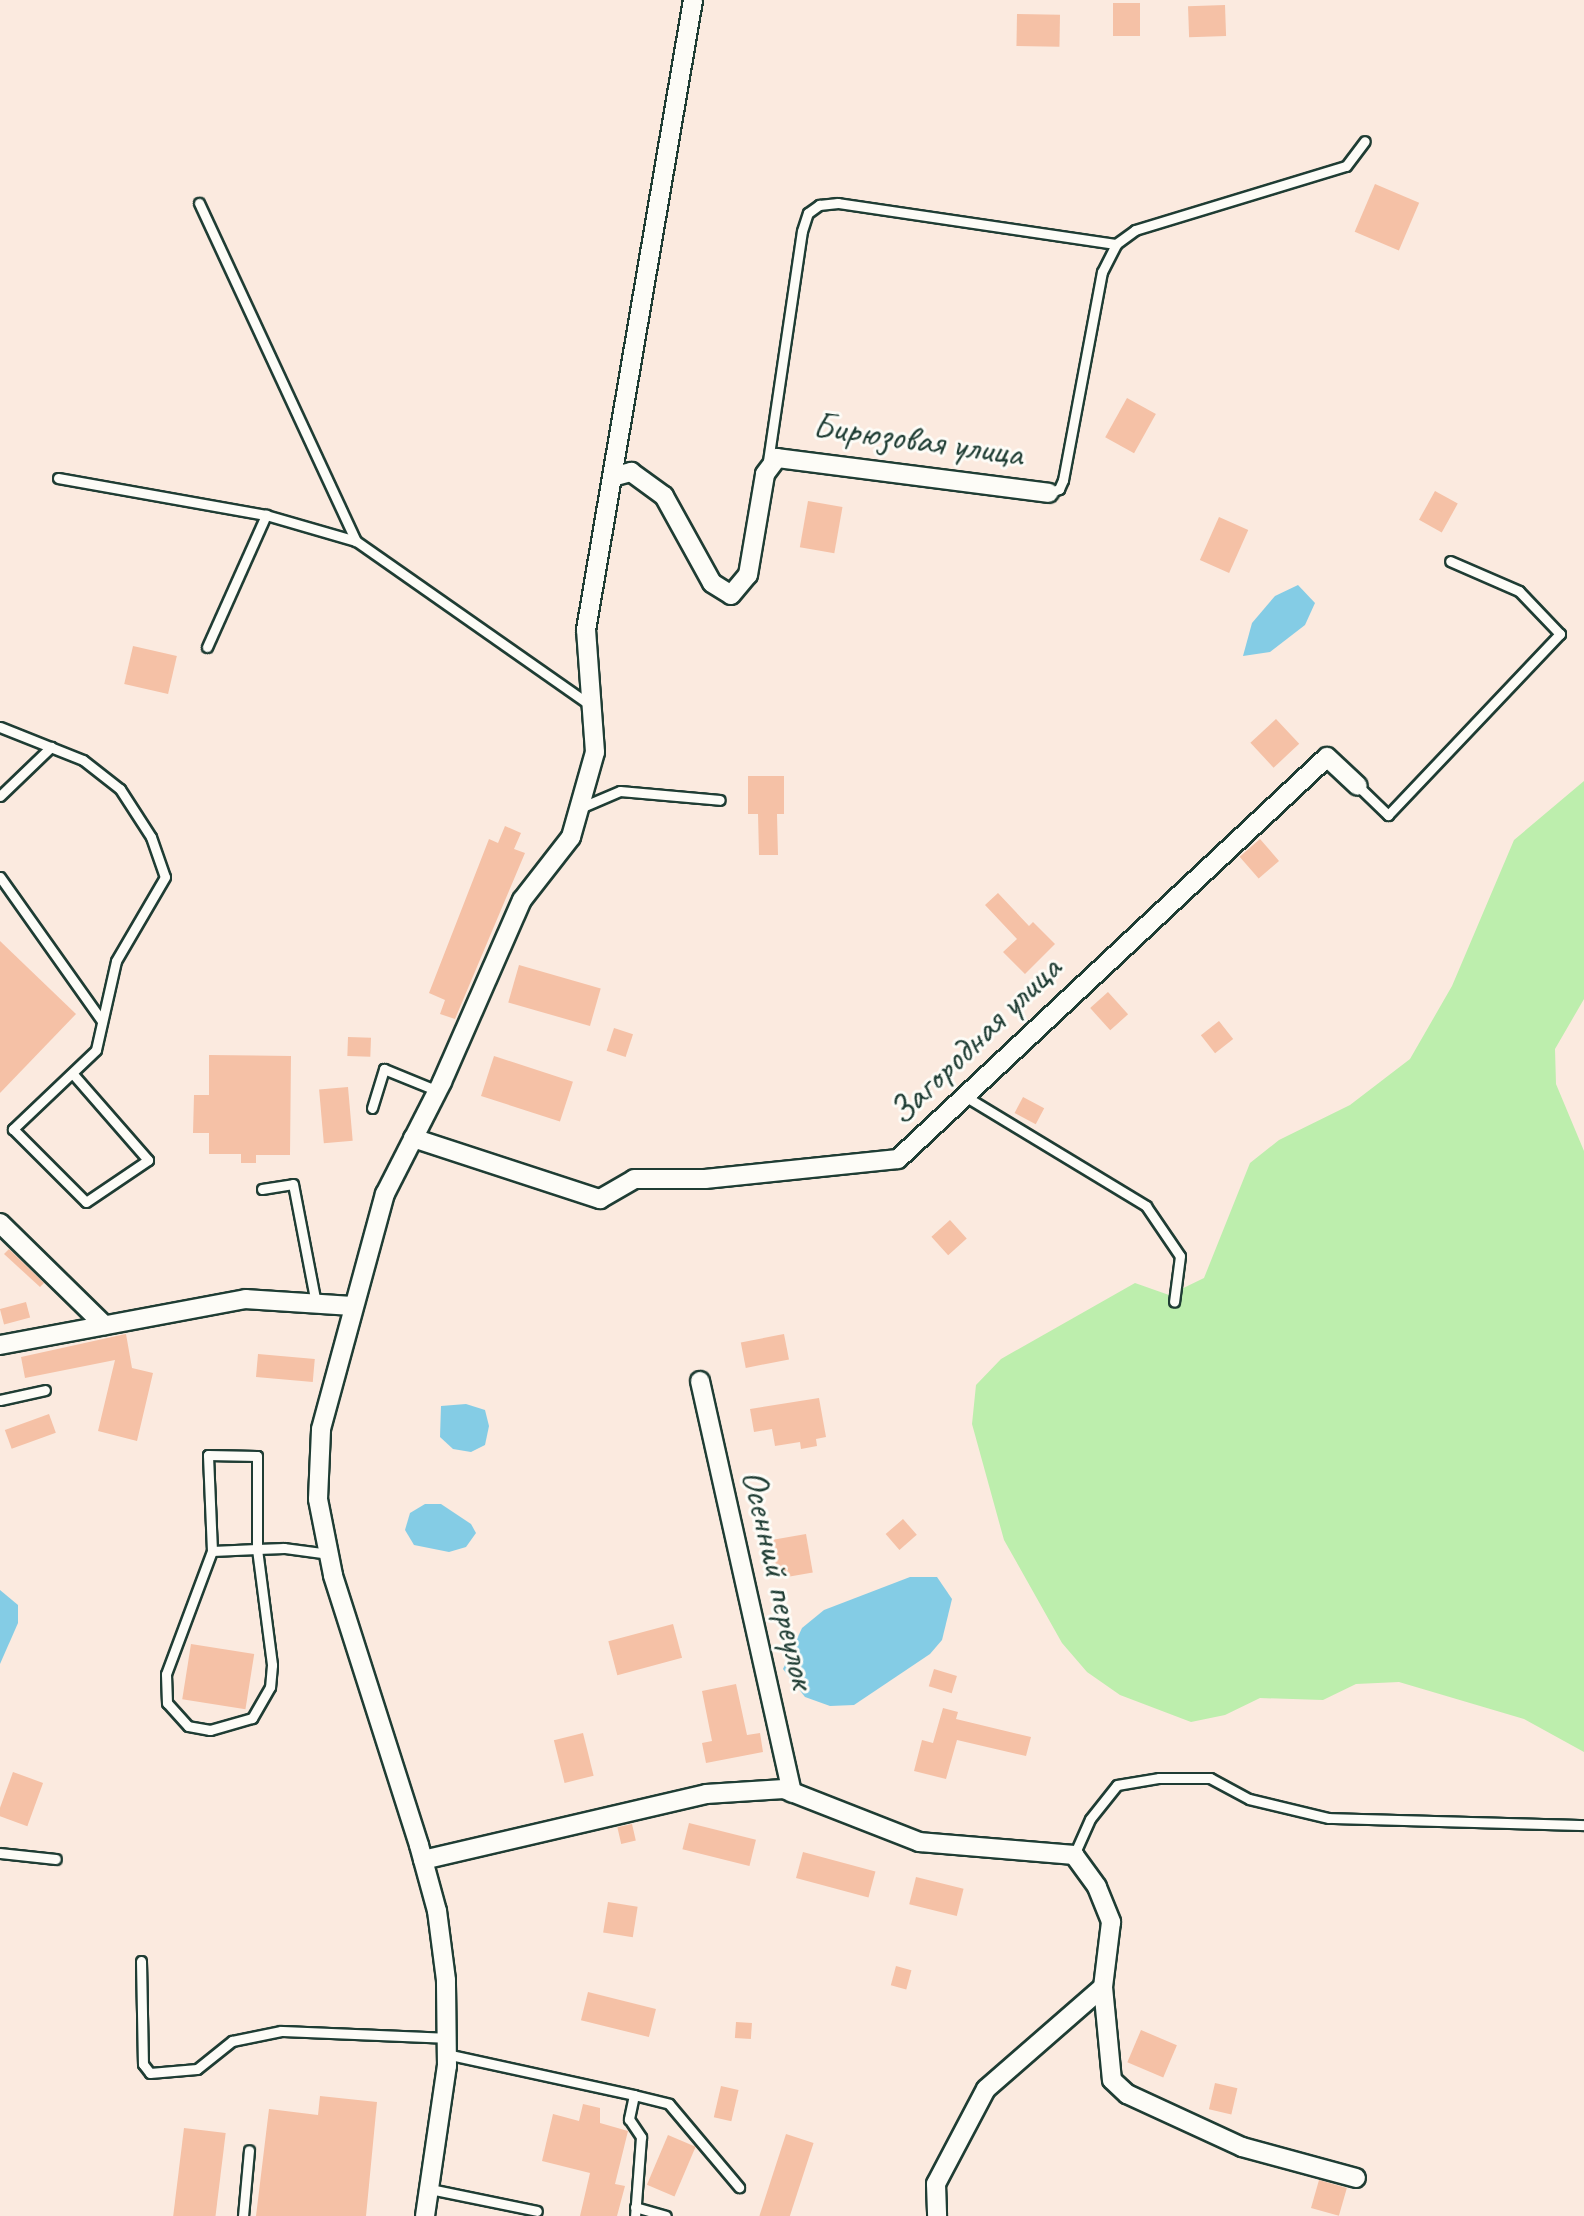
<!DOCTYPE html>
<meta charset="utf-8">
<style>
body{margin:0}
#map{position:relative;width:1584px;height:2216px;overflow:hidden;background:#fbeadf;font-family:Caveat,sans-serif}
div>[style]{position:absolute}
[style*='--x']{left:calc(var(--x)*1px);top:calc(var(--y)*1px);width:calc(var(--w)*1px);rotate:calc(var(--a)*1deg)}
.green>*{inset:0;background:#bdeead}
.water>*{inset:0;background:#84cce5}
.building>*{inset:0;background:#f5c1a6;transform-origin:0 0}
.roads{filter:drop-shadow(2px 0 #1f3d34) drop-shadow(-2px 0 #1f3d34) drop-shadow(0 2px #1f3d34) drop-shadow(0 -2px #1f3d34)}
.service>*{height:9px;margin:-4.5px;padding:0 4.5px;transform-origin:4.5px;border-radius:4.5px;background:#fdfcf7}
.minor>*{height:18px;margin:-9px;padding:0 9px;transform-origin:9px;border-radius:9px;background:#fdfcf7}
span{translate:-50% -50%;white-space:nowrap;text-align:center;line-height:1.15;-webkit-text-stroke:6px #fdfcf7;paint-order:stroke}
.street-label{font-size:38px;color:#1f3d34}
</style>
<div id="map">
<div class="green">
<div style="clip-path:polygon(1584px 781px,1584px 999px,1555px 1049px,1556px 1084px,1584px 1151px,1584px 1752px,1524px 1719px,1399px 1682px,1356px 1684px,1323px 1700px,1260px 1698px,1225px 1715px,1191px 1722px,1120px 1695px,1087px 1672px,1062px 1643px,1004px 1540px,972px 1424px,976px 1385px,1001px 1359px,1135px 1283px,1169px 1295px,1204px 1278px,1250px 1163px,1279px 1140px,1350px 1105px,1410px 1059px,1452px 986px,1514px 840px)"></div>
</div>
<div class="water">
<div style="clip-path:polygon(1298px 585px,1315px 603px,1305px 625px,1270px 652px,1243px 656px,1252px 623px,1275px 596px)"></div>
<div style="clip-path:polygon(466px 1404px,485px 1410px,489px 1426px,485px 1445px,471px 1452px,453px 1449px,440px 1437px,441px 1406px)"></div>
<div style="clip-path:polygon(425px 1504px,441px 1504px,471px 1524px,476px 1533px,466px 1547px,449px 1552px,414px 1545px,405px 1530px,410px 1513px)"></div>
<div style="clip-path:polygon(910px 1577px,937px 1577px,952px 1599px,942px 1640px,930px 1654px,854px 1705px,830px 1706px,805px 1697px,783px 1669px,802px 1628px,824px 1610px)"></div>
<div style="clip-path:polygon(0 1590px,18px 1605px,18px 1623px,0 1664px)"></div>
</div>
<div class="building">
<div style="left:1113px;top:3px;width:27px;height:33px"></div>
<div style="left:1225px;top:5px;width:31px;height:37px;rotate:88deg"></div>
<div style="left:1017px;top:14px;width:43px;height:32px;rotate:1deg"></div>
<div style="left:1375px;top:184px;width:48px;height:52px;rotate:23deg"></div>
<div style="left:1127px;top:398px;width:33px;height:45px;rotate:29deg"></div>
<div style="left:1435px;top:491px;width:26px;height:33px;rotate:29deg"></div>
<div style="left:808px;top:501px;width:35px;height:47px;rotate:10deg"></div>
<div style="left:1219px;top:517px;width:32px;height:47px;rotate:24deg"></div>
<div style="left:133px;top:646px;width:45px;height:39px;rotate:13deg"></div>
<div style="left:1276px;top:719px;width:34px;height:35px;rotate:47deg"></div>
<div style="clip-path:polygon(748px 776px,784px 776px,784px 814px,777px 814px,778px 855px,759px 855px,758px 814px,748px 814px)"></div>
<div style="clip-path:polygon(505px 826px,521px 833px,514px 849px,525px 853px,455px 1019px,440px 1014px,445px 1000px,429px 993px,489px 839px,498px 843px)"></div>
<div style="left:1260px;top:839px;width:29px;height:27px;rotate:49deg"></div>
<div style="clip-path:polygon(998px 893px,1029px 926px,1033px 922px,1055px 944px,1025px 974px,1003px 952px,1017px 939px,985px 905px)"></div>
<div style="clip-path:polygon(0 941px,76px 1014px,0 1093px)"></div>
<div style="left:519px;top:965px;width:85px;height:39px;rotate:16deg"></div>
<div style="left:1108px;top:992px;width:30px;height:24px;rotate:48deg"></div>
<div style="left:1219px;top:1021px;width:23px;height:23px;rotate:52deg"></div>
<div style="left:614px;top:1028px;width:20px;height:24px;rotate:18deg"></div>
<div style="left:348px;top:1037px;width:23px;height:19px;rotate:2deg"></div>
<div style="clip-path:polygon(209px 1055px,291px 1056px,290px 1155px,256px 1155px,256px 1163px,241px 1163px,241px 1154px,209px 1154px,209px 1133px,193px 1133px,194px 1095px,209px 1095px)"></div>
<div style="left:494px;top:1056px;width:83px;height:42px;rotate:18deg"></div>
<div style="left:348px;top:1087px;width:54px;height:29px;rotate:85deg"></div>
<div style="left:1023px;top:1097px;width:24px;height:18px;rotate:28deg"></div>
<div style="left:950px;top:1220px;width:25px;height:25px;rotate:48deg"></div>
<div style="clip-path:polygon(9px 1249px,44px 1283px,40px 1287px,4px 1254px)"></div>
<div style="left:26px;top:1302px;width:16px;height:27px;rotate:75deg"></div>
<div style="left:784px;top:1334px;width:26px;height:44px;rotate:79deg"></div>
<div style="clip-path:polygon(121px 1335px,126px 1334px,132px 1368px,153px 1373px,137px 1441px,98px 1431px,115px 1360px,25px 1378px,21px 1357px)"></div>
<div style="left:258px;top:1354px;width:57px;height:23px;rotate:5deg"></div>
<div style="clip-path:polygon(819px 1398px,826px 1437px,816px 1439px,817px 1446px,801px 1449px,800px 1442px,775px 1446px,772px 1429px,754px 1432px,750px 1409px)"></div>
<div style="left:49px;top:1414px;width:20px;height:47px;rotate:70deg"></div>
<div style="left:903px;top:1519px;width:21px;height:23px;rotate:49deg"></div>
<div style="left:806px;top:1534px;width:39px;height:35px;rotate:80deg"></div>
<div style="left:673px;top:1624px;width:35px;height:67px;rotate:75deg"></div>
<div style="left:191px;top:1644px;width:64px;height:56px;rotate:9deg"></div>
<div style="left:934px;top:1669px;width:24px;height:18px;rotate:17deg"></div>
<div style="clip-path:polygon(736px 1684px,747px 1735px,760px 1733px,763px 1752px,706px 1763px,702px 1743px,712px 1741px,702px 1691px)"></div>
<div style="clip-path:polygon(943px 1708px,958px 1712px,956px 1719px,1031px 1737px,1026px 1756px,957px 1740px,946px 1779px,914px 1771px,922px 1740px,933px 1743px)"></div>
<div style="left:583px;top:1733px;width:44px;height:30px;rotate:76deg"></div>
<div style="left:13px;top:1772px;width:32px;height:46px;rotate:20deg"></div>
<div style="left:689px;top:1823px;width:69px;height:27px;rotate:14deg"></div>
<div style="left:632px;top:1824px;width:17px;height:15px;rotate:77deg"></div>
<div style="left:803px;top:1852px;width:75px;height:27px;rotate:15deg"></div>
<div style="left:916px;top:1877px;width:49px;height:28px;rotate:14deg"></div>
<div style="left:608px;top:1902px;width:30px;height:31px;rotate:9deg"></div>
<div style="left:896px;top:1966px;width:16px;height:20px;rotate:15deg"></div>
<div style="left:588px;top:1992px;width:70px;height:29px;rotate:14deg"></div>
<div style="left:736px;top:2022px;width:16px;height:16px;rotate:4deg"></div>
<div style="left:1141px;top:2030px;width:39px;height:35px;rotate:23deg"></div>
<div style="left:1215px;top:2083px;width:23px;height:27px;rotate:13deg"></div>
<div style="left:721px;top:2086px;width:18px;height:32px;rotate:13deg"></div>
<div style="clip-path:polygon(320px 2096px,377px 2102px,366px 2216px,256px 2216px,269px 2109px,318px 2115px)"></div>
<div style="clip-path:polygon(583px 2104px,600px 2108px,600px 2123px,628px 2131px,615px 2184px,625px 2186px,617px 2216px,580px 2216px,590px 2173px,542px 2161px,553px 2114px,579px 2121px)"></div>
<div style="left:184px;top:2128px;width:42px;height:89px;rotate:7deg"></div>
<div style="left:786px;top:2134px;width:29px;height:86px;rotate:18deg"></div>
<div style="left:668px;top:2135px;width:30px;height:54px;rotate:23deg"></div>
<div style="left:1319px;top:2180px;width:29px;height:29px;rotate:16deg"></div>
</div>
<div class="roads">
<div class="service">
<div style="--x:199;--y:203;--w:373;--a:65.1"></div>
<div style="--x:768;--y:461;--w:232;--a:-81.6"></div>
<div style="--x:802;--y:231;--w:19;--a:-72"></div>
<div style="--x:808;--y:213;--w:14;--a:-36"></div>
<div style="--x:819;--y:205;--w:19;--a:-6"></div>
<div style="--x:838;--y:203;--w:281;--a:8.4"></div>
<div style="--x:58;--y:478;--w:211;--a:10.1"></div>
<div style="--x:266;--y:515;--w:94;--a:16.1"></div>
<div style="--x:356;--y:541;--w:284;--a:35"></div>
<div style="--x:1049;--y:493;--w:11;--a:-22"></div>
<div style="--x:1059;--y:489;--w:10;--a:-66"></div>
<div style="--x:1063;--y:480;--w:212;--a:-79.4"></div>
<div style="--x:1102;--y:272;--w:31;--a:-63"></div>
<div style="--x:1116;--y:244;--w:24;--a:-36"></div>
<div style="--x:1135;--y:230;--w:220;--a:-16.9"></div>
<div style="--x:1346;--y:166;--w:31;--a:-53"></div>
<div style="--x:207;--y:647;--w:145;--a:-65.9"></div>
<div style="--x:0;--y:727;--w:89;--a:21.7"></div>
<div style="--x:83;--y:760;--w:47;--a:38.1"></div>
<div style="--x:120;--y:789;--w:57;--a:57.1"></div>
<div style="--x:151;--y:837;--w:42;--a:70.7"></div>
<div style="--x:165;--y:877;--w:97;--a:120.3"></div>
<div style="--x:116;--y:961;--w:91;--a:102.7"></div>
<div style="--x:96;--y:1050;--w:115;--a:136.4"></div>
<div style="--x:13;--y:1129;--w:103;--a:45"></div>
<div style="--x:86;--y:1202;--w:75;--a:-34.1"></div>
<div style="--x:148;--y:1160;--w:114;--a:-131.1"></div>
<div style="--x:1358;--y:786;--w:42;--a:44"></div>
<div style="--x:1388;--y:815;--w:250;--a:-46.5"></div>
<div style="--x:1560;--y:634;--w:59;--a:-133.6"></div>
<div style="--x:1519;--y:591;--w:75;--a:-156.5"></div>
<div style="--x:0;--y:796;--w:71;--a:-43.9"></div>
<div style="--x:580;--y:808;--w:43;--a:-23"></div>
<div style="--x:620;--y:791;--w:100;--a:5.1"></div>
<div style="--x:0;--y:877;--w:176;--a:54.7"></div>
<div style="--x:963;--y:1095;--w:214;--a:31.2"></div>
<div style="--x:1146;--y:1206;--w:60;--a:55.8"></div>
<div style="--x:1180;--y:1256;--w:46;--a:97.4"></div>
<div style="--x:372;--y:1108;--w:41;--a:-72.9"></div>
<div style="--x:384;--y:1069;--w:58;--a:22.2"></div>
<div style="--x:262;--y:1189;--w:31;--a:-9"></div>
<div style="--x:293;--y:1184;--w:122;--a:79.1"></div>
<div style="--x:0;--y:1400;--w:46;--a:-12.5"></div>
<div style="--x:212;--y:1551;--w:96;--a:-92.4"></div>
<div style="--x:208;--y:1455;--w:49;--a:1.2"></div>
<div style="--x:257;--y:1456;--w:93;--a:90"></div>
<div style="--x:257;--y:1549;--w:117;--a:82.6"></div>
<div style="--x:272;--y:1665;--w:22;--a:95"></div>
<div style="--x:270;--y:1687;--w:36;--a:120"></div>
<div style="--x:252;--y:1718;--w:44;--a:164.1"></div>
<div style="--x:210;--y:1730;--w:22;--a:-170"></div>
<div style="--x:188;--y:1726;--w:31;--a:-132"></div>
<div style="--x:167;--y:1703;--w:29;--a:-92"></div>
<div style="--x:166;--y:1674;--w:131;--a:-69.5"></div>
<div style="--x:212;--y:1551;--w:45;--a:-2.5"></div>
<div style="--x:257;--y:1549;--w:27;--a:-2"></div>
<div style="--x:284;--y:1548;--w:45;--a:7.6"></div>
<div style="--x:0;--y:1853;--w:56;--a:6.1"></div>
<div style="--x:1074;--y:1855;--w:39;--a:-66"></div>
<div style="--x:1090;--y:1819;--w:43;--a:-51.5"></div>
<div style="--x:1117;--y:1785;--w:43;--a:-9.5"></div>
<div style="--x:1159;--y:1778;--w:51;--a:0"></div>
<div style="--x:1210;--y:1778;--w:44;--a:28.3"></div>
<div style="--x:1249;--y:1799;--w:82;--a:13.4"></div>
<div style="--x:1329;--y:1818;--w:255;--a:1.6"></div>
<div style="--x:141;--y:1961;--w:103;--a:88.9"></div>
<div style="--x:143;--y:2064;--w:11;--a:52"></div>
<div style="--x:150;--y:2073;--w:47;--a:-4.9"></div>
<div style="--x:197;--y:2069;--w:45;--a:-38.7"></div>
<div style="--x:232;--y:2041;--w:50;--a:-11.5"></div>
<div style="--x:281;--y:2031;--w:165;--a:2.4"></div>
<div style="--x:446;--y:2054;--w:192;--a:12.3"></div>
<div style="--x:634;--y:2095;--w:25;--a:102"></div>
<div style="--x:629;--y:2119;--w:22;--a:56"></div>
<div style="--x:641;--y:2137;--w:79;--a:94.3"></div>
<div style="--x:634;--y:2095;--w:36;--a:14"></div>
<div style="--x:669;--y:2104;--w:109;--a:49.9"></div>
<div style="--x:430;--y:2189;--w:109;--a:11.6"></div>
<div style="--x:635;--y:2207;--w:32;--a:16"></div>
<div style="--x:243;--y:2216;--w:66;--a:-84.8"></div>
</div>
<div class="minor">
<div style="--x:612;--y:477;--w:20;--a:-15"></div>
<div style="--x:631;--y:472;--w:41;--a:36"></div>
<div style="--x:664;--y:496;--w:99;--a:61.1"></div>
<div style="--x:712;--y:583;--w:22;--a:32"></div>
<div style="--x:731;--y:595;--w:26;--a:-50"></div>
<div style="--x:748;--y:575;--w:102;--a:-80.4"></div>
<div style="--x:765;--y:474;--w:20;--a:-53"></div>
<div style="--x:777;--y:458;--w:274;--a:7.3"></div>
<div style="--x:413;--y:1138;--w:197;--a:18.1"></div>
<div style="--x:600;--y:1199;--w:39;--a:-30"></div>
<div style="--x:634;--y:1179;--w:71;--a:0"></div>
<div style="--x:705;--y:1179;--w:194;--a:-5.9"></div>
<div style="--x:898;--y:1159;--w:588;--a:-43.14"></div>
<div style="--x:1327;--y:757;--w:42;--a:43.1"></div>
<div style="--x:0;--y:1223;--w:146;--a:44.4"></div>
<div style="--x:0;--y:1345;--w:250;--a:-10.6"></div>
<div style="--x:246;--y:1299;--w:105;--a:3.8"></div>
<div style="--x:700;--y:1381;--w:422;--a:77.4"></div>
<div style="--x:423;--y:1860;--w:291;--a:-13.1"></div>
<div style="--x:706;--y:1794;--w:78;--a:-3.7"></div>
<div style="--x:784;--y:1789;--w:145;--a:21.4"></div>
<div style="--x:919;--y:1842;--w:156;--a:4.8"></div>
<div style="--x:1074;--y:1855;--w:39;--a:54"></div>
<div style="--x:1097;--y:1887;--w:38;--a:68"></div>
<div style="--x:1111;--y:1922;--w:65;--a:97"></div>
<div style="--x:1103;--y:1987;--w:155;--a:138.9"></div>
<div style="--x:986;--y:2089;--w:107;--a:117.8"></div>
<div style="--x:936;--y:2184;--w:32;--a:88"></div>
<div style="--x:1103;--y:1987;--w:93;--a:84.5"></div>
<div style="--x:1112;--y:2080;--w:21;--a:43"></div>
<div style="--x:1127;--y:2094;--w:127;--a:24.7"></div>
<div style="--x:1242;--y:2147;--w:118;--a:15.2"></div>
<div style="--x:425;--y:2216;--w:152;--a:-81.7"></div>
<div style="--x:447;--y:2066;--w:86;--a:-90.7"></div>
<div style="--x:446;--y:1980;--w:70;--a:-97.4"></div>
<div style="--x:437;--y:1911;--w:68;--a:-105.3"></div>
<div style="--x:419;--y:1845;--w:283;--a:-107.7"></div>
<div style="--x:333;--y:1575;--w:77;--a:-101.2"></div>
<div style="--x:318;--y:1499;--w:70;--a:-87.5"></div>
<div style="--x:321;--y:1429;--w:244;--a:-74.8"></div>
<div style="--x:385;--y:1194;--w:126;--a:-63"></div>
<div style="--x:442;--y:1082;--w:199;--a:-66.3"></div>
<div style="--x:522;--y:900;--w:80;--a:-52.1"></div>
<div style="--x:571;--y:837;--w:88;--a:-74.2"></div>
<div style="--x:595;--y:752;--w:122;--a:-94.2"></div>
<div style="--x:586;--y:630;--w:639;--a:-80.36"></div>
</div>
</div>
<div class="street-label">
<span style="left:918px;top:439px;rotate:8deg">Бирюзовая улица</span>
<span style="left:974px;top:1040px;rotate:-44deg">Загородная улица</span>
<span style="left:779px;top:1579px;rotate:77deg">Осенний переулок</span>
</div>
</div>
